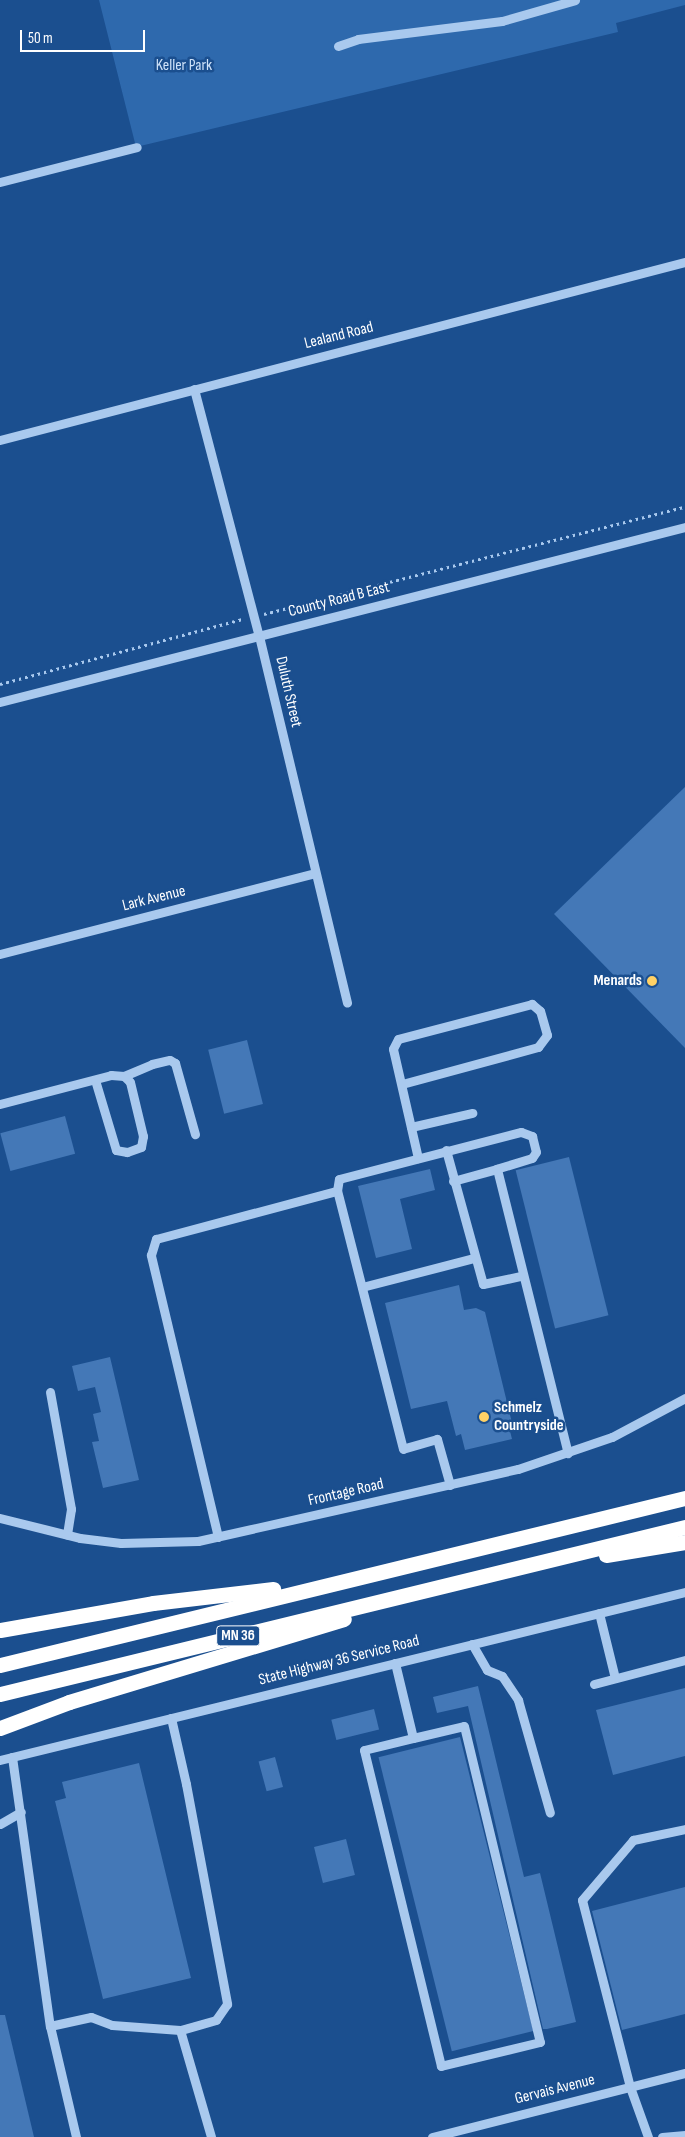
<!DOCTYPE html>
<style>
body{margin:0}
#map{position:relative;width:685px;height:2137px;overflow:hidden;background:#1b4f8f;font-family:"Sofia Sans Condensed",sans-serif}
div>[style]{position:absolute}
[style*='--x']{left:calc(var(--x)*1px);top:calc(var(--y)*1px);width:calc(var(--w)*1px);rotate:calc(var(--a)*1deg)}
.green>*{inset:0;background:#2e69ad}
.building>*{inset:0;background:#4478b7;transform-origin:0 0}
.path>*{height:3px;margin-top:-1.5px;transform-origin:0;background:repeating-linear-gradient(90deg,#a9c9ee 0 2.5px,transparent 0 6.5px)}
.minor>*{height:9px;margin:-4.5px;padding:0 4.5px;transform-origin:4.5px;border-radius:4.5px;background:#a9c9ee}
.highway>*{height:15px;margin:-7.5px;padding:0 7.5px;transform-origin:7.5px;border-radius:7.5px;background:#fff}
.dots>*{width:14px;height:14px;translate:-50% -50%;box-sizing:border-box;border:2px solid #1b4f8f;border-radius:50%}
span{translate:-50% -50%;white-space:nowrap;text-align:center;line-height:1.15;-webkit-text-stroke:5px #1b4f8f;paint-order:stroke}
.shield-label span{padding:1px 4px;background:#1b4f8f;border:1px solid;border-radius:4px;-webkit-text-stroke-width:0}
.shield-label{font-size:15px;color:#fff;font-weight:700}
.park-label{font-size:16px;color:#cfe3fa}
.street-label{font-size:16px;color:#fff}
.poi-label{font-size:16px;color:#fff;font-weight:700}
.right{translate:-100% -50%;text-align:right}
.left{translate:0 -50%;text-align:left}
.scale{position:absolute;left:20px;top:30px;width:125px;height:22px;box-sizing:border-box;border:2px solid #fff;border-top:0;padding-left:6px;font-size:15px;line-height:18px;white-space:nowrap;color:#fff;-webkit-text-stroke:4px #1b4f8f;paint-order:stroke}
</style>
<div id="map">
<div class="green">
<div style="clip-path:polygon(99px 0,685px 0,685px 5px,616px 23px,618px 32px,136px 147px)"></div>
</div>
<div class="building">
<div style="clip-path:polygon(685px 787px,685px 1048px,554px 914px)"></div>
<div style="left:247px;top:1040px;width:66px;height:40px;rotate:76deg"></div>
<div style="left:65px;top:1116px;width:39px;height:67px;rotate:75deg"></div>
<div style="left:569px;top:1157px;width:163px;height:55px;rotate:76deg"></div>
<div style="clip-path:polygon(430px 1169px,435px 1190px,400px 1199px,412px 1249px,376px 1258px,358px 1186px)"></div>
<div style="clip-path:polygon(459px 1285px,464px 1310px,476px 1308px,485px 1312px,512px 1423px,508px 1423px,512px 1439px,465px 1450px,461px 1434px,456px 1436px,447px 1401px,411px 1409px,385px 1303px)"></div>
<div style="clip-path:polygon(110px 1357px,139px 1480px,103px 1488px,92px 1442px,99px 1441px,93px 1414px,101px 1412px,95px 1387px,78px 1391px,72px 1366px)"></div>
<div style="clip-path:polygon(478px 1686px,524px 1877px,540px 1873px,576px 2022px,547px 2029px,543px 2029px,468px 1706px,437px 1713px,433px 1697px)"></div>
<div style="clip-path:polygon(685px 1688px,685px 1756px,613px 1775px,596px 1710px)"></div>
<div style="left:374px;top:1709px;width:21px;height:44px;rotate:76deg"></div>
<div style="left:460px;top:1737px;width:303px;height:84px;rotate:76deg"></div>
<div style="left:275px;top:1757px;width:31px;height:17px;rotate:75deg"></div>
<div style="clip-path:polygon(139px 1763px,191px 1978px,103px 1999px,55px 1801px,66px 1798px,62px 1782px)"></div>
<div style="left:346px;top:1839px;width:37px;height:33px;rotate:76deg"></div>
<div style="clip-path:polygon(685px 1887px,685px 2014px,622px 2030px,592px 1911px)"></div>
<div style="clip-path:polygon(0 2015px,5px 2015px,34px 2137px,0 2137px)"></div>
</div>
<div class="path">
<div style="--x:264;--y:614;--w:434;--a:-14.3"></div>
<div style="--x:0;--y:684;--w:252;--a:-15"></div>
</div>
<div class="minor">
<div style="--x:338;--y:46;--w:21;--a:-19"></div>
<div style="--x:358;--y:39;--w:145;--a:-7.1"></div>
<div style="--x:502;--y:21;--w:76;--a:-16"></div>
<div style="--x:0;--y:182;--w:141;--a:-14.3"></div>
<div style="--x:194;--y:389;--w:255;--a:75.3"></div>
<div style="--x:259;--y:636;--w:377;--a:76.5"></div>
<div style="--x:0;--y:440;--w:708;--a:-14.57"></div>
<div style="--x:0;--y:702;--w:707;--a:-14.33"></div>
<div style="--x:0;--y:954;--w:325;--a:-14.4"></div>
<div style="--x:124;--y:1076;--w:30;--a:-23"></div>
<div style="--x:152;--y:1064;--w:18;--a:-13"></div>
<div style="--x:170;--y:1060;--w:6;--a:31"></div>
<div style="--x:175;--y:1063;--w:74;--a:74.3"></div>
<div style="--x:402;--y:1084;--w:141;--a:-15.2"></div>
<div style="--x:538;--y:1047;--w:15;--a:-53"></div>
<div style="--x:547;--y:1035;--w:25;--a:-106"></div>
<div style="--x:540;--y:1011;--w:11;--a:-139"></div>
<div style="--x:532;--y:1004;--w:138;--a:165.4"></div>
<div style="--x:398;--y:1039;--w:11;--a:117"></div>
<div style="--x:393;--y:1049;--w:112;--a:77.1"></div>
<div style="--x:0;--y:1104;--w:115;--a:-14.6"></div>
<div style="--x:111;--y:1075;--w:13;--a:4"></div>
<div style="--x:124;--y:1076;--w:8;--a:45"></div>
<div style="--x:130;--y:1082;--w:56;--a:76.5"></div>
<div style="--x:143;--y:1136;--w:11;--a:100"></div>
<div style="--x:141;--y:1147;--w:15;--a:160"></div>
<div style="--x:127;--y:1152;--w:11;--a:-170"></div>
<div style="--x:116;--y:1150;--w:73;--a:-106.7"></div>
<div style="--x:411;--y:1127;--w:63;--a:-12.9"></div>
<div style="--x:446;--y:1150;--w:139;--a:74.6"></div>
<div style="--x:483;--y:1284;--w:40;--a:-12"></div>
<div style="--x:453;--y:1181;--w:46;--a:-15.3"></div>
<div style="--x:362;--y:1287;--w:116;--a:-14.5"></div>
<div style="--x:50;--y:1392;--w:119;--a:79.8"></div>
<div style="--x:71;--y:1509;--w:26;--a:99"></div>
<div style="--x:450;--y:1485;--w:48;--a:-105.8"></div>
<div style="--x:437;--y:1439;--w:35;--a:164"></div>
<div style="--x:403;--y:1449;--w:266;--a:-104.3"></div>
<div style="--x:337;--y:1191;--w:12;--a:-81"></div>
<div style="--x:339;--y:1179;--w:188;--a:-14.5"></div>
<div style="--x:521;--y:1132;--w:12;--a:20"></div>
<div style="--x:532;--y:1136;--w:16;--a:76"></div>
<div style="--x:536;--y:1152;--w:7;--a:124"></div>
<div style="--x:532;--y:1158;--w:37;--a:163"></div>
<div style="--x:497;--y:1169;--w:293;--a:76"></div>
<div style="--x:0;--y:1518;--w:82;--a:14"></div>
<div style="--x:80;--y:1538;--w:41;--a:7"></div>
<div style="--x:121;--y:1543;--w:77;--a:-1.5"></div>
<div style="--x:198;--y:1541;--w:328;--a:-12.7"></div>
<div style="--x:518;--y:1469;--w:99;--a:-18.8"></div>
<div style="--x:612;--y:1437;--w:83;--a:-28.1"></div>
<div style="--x:218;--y:1537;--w:290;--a:-103.4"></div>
<div style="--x:151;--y:1255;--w:17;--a:-73"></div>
<div style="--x:156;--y:1239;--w:187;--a:-14.9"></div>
<div style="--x:599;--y:1613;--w:67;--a:76.2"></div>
<div style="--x:472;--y:1644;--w:30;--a:60"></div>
<div style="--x:487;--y:1670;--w:16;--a:22"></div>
<div style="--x:502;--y:1676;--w:29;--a:56"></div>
<div style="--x:518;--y:1700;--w:117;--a:74.2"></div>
<div style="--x:395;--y:1663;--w:77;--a:76.5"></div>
<div style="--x:413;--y:1738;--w:52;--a:-13.2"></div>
<div style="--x:464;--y:1726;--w:325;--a:76.5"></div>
<div style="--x:540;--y:2042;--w:102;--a:166.4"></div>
<div style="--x:441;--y:2066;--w:325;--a:-103.7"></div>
<div style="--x:364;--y:1750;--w:50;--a:-13.8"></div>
<div style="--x:594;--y:1684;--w:94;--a:-14.8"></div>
<div style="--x:171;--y:1718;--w:68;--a:77.2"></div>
<div style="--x:186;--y:1784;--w:224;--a:79.4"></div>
<div style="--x:227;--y:2004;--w:19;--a:125"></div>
<div style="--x:216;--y:2020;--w:37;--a:164"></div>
<div style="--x:180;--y:2030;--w:111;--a:73.8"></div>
<div style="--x:12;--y:1757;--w:272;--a:82"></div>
<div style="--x:50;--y:2026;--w:114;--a:76.8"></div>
<div style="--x:0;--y:1760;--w:705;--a:-13.78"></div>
<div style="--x:0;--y:1824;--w:24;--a:-30"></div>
<div style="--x:50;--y:2026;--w:42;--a:-12.4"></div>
<div style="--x:91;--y:2017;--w:22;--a:21"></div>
<div style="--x:112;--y:2025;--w:68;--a:4.2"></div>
<div style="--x:432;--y:2137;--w:261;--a:-14.2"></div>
<div style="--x:648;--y:2137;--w:53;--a:-109.8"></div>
<div style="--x:630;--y:2087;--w:193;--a:-104.4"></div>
<div style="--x:582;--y:1900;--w:79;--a:-49.6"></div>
<div style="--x:633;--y:1840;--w:53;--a:-11.9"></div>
<div style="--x:662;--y:2137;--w:23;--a:-5"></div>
</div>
<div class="highway">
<div style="--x:606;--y:1555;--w:80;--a:-9.3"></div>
<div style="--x:0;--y:1630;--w:155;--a:-10"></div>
<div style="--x:153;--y:1603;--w:121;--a:-6.7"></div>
<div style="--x:0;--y:1665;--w:705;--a:-13.7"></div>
<div style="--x:0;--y:1694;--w:705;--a:-13.7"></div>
<div style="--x:0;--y:1728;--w:74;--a:-20.6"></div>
<div style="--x:69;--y:1702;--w:287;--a:-16.8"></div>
</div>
<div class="dots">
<div style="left:652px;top:981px;background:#ffd166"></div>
<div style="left:484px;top:1417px;background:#ffd166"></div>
</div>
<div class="shield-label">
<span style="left:238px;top:1636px">MN 36</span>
</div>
<div class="park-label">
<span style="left:184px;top:66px">Keller Park</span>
</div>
<div class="street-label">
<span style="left:339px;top:336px;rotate:-14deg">Lealand Road</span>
<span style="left:339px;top:600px;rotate:-14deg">County Road B East</span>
<span style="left:288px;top:692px;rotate:77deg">Duluth Street</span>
<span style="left:154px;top:899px;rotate:-14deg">Lark Avenue</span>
<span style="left:346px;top:1493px;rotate:-13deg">Frontage Road</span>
<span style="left:339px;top:1661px;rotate:-14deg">State Highway 36 Service Road</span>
<span style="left:555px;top:2090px;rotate:-14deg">Gervais Avenue</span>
</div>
<div class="poi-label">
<span class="right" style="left:642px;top:981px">Menards</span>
<span class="left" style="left:494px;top:1417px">Schmelz<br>Countryside</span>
</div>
<div class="scale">50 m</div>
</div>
